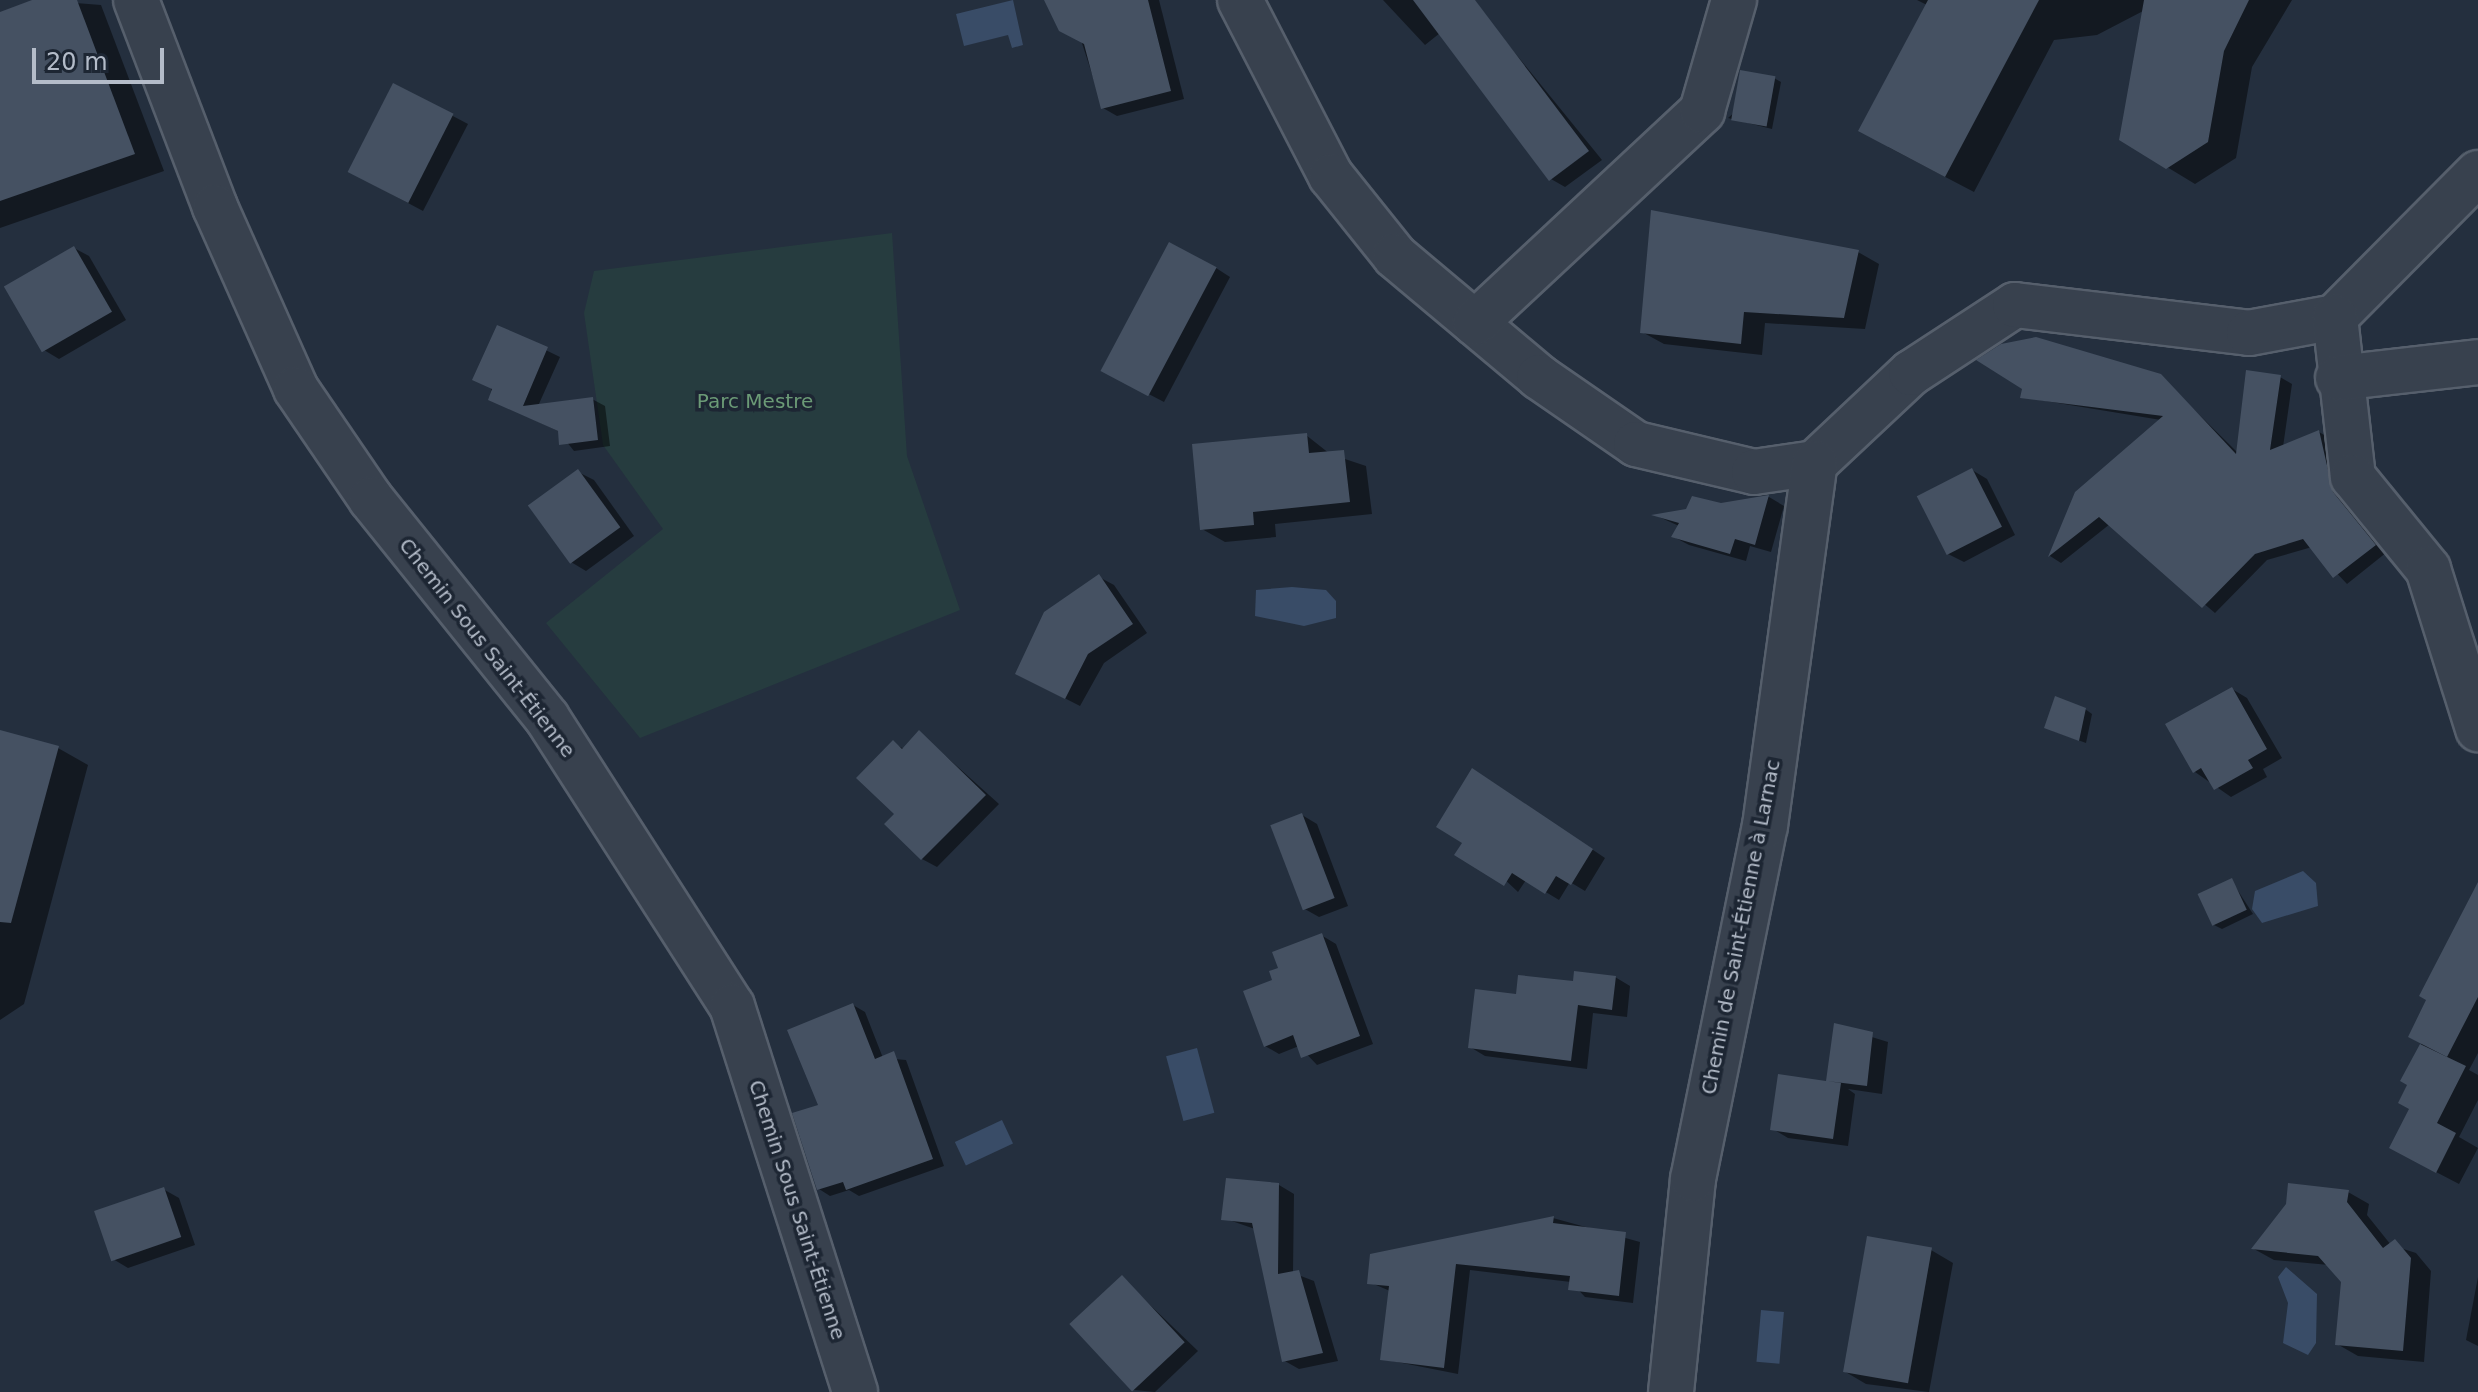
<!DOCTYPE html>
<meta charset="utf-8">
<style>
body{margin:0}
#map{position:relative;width:2478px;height:1392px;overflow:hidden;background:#242f3e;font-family:"DejaVu Sans",sans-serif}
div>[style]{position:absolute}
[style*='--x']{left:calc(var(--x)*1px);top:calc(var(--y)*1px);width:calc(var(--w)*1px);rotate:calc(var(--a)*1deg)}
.green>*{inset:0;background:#263c3f}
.water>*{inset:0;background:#394c67;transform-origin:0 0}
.shadow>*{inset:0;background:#0007}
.building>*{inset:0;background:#455162;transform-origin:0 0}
.roads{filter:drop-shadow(2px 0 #565f6c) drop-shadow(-2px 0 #565f6c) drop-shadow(0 2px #565f6c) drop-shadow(0 -2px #565f6c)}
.minor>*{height:44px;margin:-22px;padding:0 22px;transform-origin:22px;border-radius:22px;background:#38414e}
span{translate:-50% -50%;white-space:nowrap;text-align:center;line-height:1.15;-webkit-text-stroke:7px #1d2633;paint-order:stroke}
.park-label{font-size:20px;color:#6b9a76}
.street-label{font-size:20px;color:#b4bcc9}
.scale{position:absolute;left:32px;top:48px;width:132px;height:36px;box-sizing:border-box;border:4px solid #b4bcc9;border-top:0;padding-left:10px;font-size:24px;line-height:28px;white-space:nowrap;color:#b4bcc9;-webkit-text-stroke:6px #1d2633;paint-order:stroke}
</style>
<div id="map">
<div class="green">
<div style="clip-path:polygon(892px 233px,907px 456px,960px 610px,640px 738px,546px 623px,663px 529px,603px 445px,584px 313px,594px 271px)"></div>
</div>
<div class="water">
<div style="clip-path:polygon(1013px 0,1023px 45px,1012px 48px,1008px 35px,964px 46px,956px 14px)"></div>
<div style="clip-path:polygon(1292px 587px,1326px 590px,1336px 601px,1336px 618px,1304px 626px,1255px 616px,1256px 590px)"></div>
<div style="clip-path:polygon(2303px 871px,2316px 883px,2318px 906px,2262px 923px,2252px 909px,2255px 891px)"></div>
<div style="left:1197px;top:1048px;width:67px;height:32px;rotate:75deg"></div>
<div style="left:1002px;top:1120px;width:26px;height:52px;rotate:65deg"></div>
<div style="clip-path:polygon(2286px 1267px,2317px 1294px,2316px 1343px,2308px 1355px,2283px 1343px,2288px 1303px,2278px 1277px)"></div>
<div style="left:1761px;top:1310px;width:23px;height:52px;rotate:5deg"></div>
</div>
<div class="shadow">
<div style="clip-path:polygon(38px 0,101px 5px,164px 171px,0 228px,0 14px)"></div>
<div style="clip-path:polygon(1068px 0,1159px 0,1184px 99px,1117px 116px,1103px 108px)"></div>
<div style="clip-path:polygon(1383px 0,1472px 0,1602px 160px,1565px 187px,1551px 179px,1440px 33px,1425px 45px)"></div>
<div style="clip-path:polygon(1917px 0,2292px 0,2252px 67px,2236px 158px,2195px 184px,2167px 167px,2145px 10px,2097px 35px,2054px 40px,1974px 192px,1888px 147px,1927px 5px)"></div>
<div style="clip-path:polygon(1774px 78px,1781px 82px,1772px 129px,1728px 118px)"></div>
<div style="clip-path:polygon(394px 85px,468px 124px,423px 211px,365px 180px)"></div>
<div style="clip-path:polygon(74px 248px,89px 256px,126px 320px,59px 359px,44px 350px)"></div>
<div style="clip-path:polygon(1858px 252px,1879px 264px,1865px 329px,1765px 323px,1762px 355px,1664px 344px,1642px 332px)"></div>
<div style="clip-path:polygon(1216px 268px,1230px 277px,1164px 402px,1118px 378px)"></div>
<div style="clip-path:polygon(498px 327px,560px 357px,538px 406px,592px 399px,605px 406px,610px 446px,574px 451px,558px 431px,490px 399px)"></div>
<div style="clip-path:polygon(2160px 376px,2238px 453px,2280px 377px,2292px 384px,2283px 447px,2319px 432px,2331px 439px,2387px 552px,2347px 584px,2312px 547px,2267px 560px,2215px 613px,2110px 524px,2061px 563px,2050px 556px,2077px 493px,2161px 420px,2022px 397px)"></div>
<div style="clip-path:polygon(1306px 435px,1330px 454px,1366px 466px,1372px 514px,1275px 524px,1276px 537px,1225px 542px,1202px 529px)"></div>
<div style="clip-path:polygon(1972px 470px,1987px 479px,2015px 535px,1964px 562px,1948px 554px)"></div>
<div style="clip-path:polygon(578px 472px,594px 480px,634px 536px,586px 571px,571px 562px)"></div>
<div style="clip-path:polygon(1769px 497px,1784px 506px,1771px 552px,1750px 546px,1746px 561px,1689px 545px,1674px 537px,1679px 526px,1657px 516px)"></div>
<div style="clip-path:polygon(1099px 577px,1114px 585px,1147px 633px,1104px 663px,1080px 706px,1033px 682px)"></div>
<div style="clip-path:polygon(2232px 689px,2247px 698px,2282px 758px,2263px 769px,2267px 777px,2231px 797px,2195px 772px)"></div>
<div style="clip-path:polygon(2085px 709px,2092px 714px,2086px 743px,2053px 731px)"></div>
<div style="clip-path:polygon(0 732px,58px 748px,88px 765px,24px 1004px,0 1020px)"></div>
<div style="clip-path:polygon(920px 733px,999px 804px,937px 867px,922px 859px,897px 814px,893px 743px,904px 749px)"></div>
<div style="clip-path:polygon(1486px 778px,1605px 858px,1585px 891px,1570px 882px,1559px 900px,1526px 880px,1518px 892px,1465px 842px)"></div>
<div style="clip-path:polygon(1302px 815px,1317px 824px,1348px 906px,1319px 917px,1303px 908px)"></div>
<div style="clip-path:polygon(2231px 880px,2253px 914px,2222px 929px,2214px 925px)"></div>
<div style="clip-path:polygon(2478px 929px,2478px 1053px,2469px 1070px,2478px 1075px,2478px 1100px,2459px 1137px,2478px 1148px,2459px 1184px,2415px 1161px,2410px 1084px,2403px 1080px,2422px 1043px,2429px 999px)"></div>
<div style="clip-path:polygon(1321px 935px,1336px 944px,1373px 1044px,1317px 1065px,1299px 1046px,1279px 1054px,1265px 1046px,1280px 969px)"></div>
<div style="clip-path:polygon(1615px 977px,1630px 986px,1627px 1017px,1593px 1013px,1587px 1069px,1485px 1056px,1470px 1047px,1518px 996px)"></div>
<div style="clip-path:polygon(853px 1005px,865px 1012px,883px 1058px,906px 1060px,944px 1166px,859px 1196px,849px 1190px,830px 1196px,819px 1189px,821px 1106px)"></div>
<div style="clip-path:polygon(1836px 1026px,1888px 1042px,1882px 1094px,1848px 1089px,1855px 1094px,1848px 1146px,1788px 1138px,1773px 1129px,1827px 1083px)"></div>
<div style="clip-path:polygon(1279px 1185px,1294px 1194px,1293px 1273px,1314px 1281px,1338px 1361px,1299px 1369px,1283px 1360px,1255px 1229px,1223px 1218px)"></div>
<div style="clip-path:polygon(163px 1189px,179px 1198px,195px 1245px,128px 1268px,113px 1259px)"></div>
<div style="clip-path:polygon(2348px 1192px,2369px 1204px,2367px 1215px,2391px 1245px,2416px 1253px,2431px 1271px,2424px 1362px,2358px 1356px,2337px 1344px,2343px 1281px,2329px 1265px,2274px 1260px,2254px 1249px)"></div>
<div style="clip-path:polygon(1553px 1218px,1640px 1242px,1633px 1303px,1585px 1297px,1571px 1282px,1470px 1270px,1458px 1374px,1382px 1359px,1390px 1291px,1369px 1282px)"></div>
<div style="clip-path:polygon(1931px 1250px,1953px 1263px,1929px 1392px,1866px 1384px,1844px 1371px)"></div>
<div style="clip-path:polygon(2478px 1277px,2478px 1346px,2466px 1340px)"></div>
<div style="clip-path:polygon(1122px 1278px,1198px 1351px,1155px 1392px,1134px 1390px)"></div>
</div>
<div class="building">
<div style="clip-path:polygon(32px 0,77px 0,135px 154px,0 201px,0 12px)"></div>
<div style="clip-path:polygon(1044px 0,1148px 0,1171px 91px,1101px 109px,1084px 44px,1059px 31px)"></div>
<div style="clip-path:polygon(1413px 0,1475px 0,1589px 151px,1549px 181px)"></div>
<div style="clip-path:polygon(1928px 0,2039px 0,1945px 177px,1858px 131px)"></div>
<div style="clip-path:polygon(2144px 0,2249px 0,2224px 51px,2208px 142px,2166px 169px,2119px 140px)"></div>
<div style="left:1740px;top:70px;width:36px;height:51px;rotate:10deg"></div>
<div style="left:393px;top:83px;width:68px;height:100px;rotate:27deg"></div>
<div style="clip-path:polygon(1651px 210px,1859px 250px,1844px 318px,1744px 312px,1741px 344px,1640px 333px)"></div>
<div style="left:1169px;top:242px;width:54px;height:146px;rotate:28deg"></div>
<div style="left:74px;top:246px;width:76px;height:81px;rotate:60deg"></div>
<div style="clip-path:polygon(497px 325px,548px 347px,523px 406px,593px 397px,598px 440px,559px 445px,558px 431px,488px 400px,492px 389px,472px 380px)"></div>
<div style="clip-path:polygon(2036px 337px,2161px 374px,2236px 454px,2246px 370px,2281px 375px,2270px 450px,2319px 430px,2333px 492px,2376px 545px,2333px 578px,2303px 539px,2255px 554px,2202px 608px,2099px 517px,2048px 557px,2075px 492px,2163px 416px,2020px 398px,2022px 389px,1976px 360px,2001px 344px)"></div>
<div style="clip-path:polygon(1307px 433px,1309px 453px,1344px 450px,1350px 502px,1253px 512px,1254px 525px,1200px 530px,1192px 444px)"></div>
<div style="left:1972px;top:468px;width:66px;height:62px;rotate:63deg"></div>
<div style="left:578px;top:469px;width:72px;height:62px;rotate:54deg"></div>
<div style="clip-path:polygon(1769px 495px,1755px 545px,1735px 539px,1730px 554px,1671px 537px,1679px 523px,1651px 515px,1686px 509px,1692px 496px,1721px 503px)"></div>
<div style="clip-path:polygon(1099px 574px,1133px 624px,1088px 654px,1065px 699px,1015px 674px,1044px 612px)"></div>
<div style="clip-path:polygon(2232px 687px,2267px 749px,2248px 760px,2253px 768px,2214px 790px,2201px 768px,2193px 773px,2165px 724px)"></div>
<div style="clip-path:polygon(2055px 696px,2086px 708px,2079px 741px,2044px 728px)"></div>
<div style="clip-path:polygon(0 730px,59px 746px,11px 923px,0 922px)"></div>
<div style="clip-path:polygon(919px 730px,986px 795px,921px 860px,884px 824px,894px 814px,856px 778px,893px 740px,902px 749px)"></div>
<div style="clip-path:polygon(1472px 768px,1593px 849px,1571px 885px,1556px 876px,1545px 894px,1512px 873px,1504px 886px,1454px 855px,1462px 843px,1436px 827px)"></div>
<div style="left:1302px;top:813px;width:91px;height:34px;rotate:69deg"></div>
<div style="left:2232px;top:878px;width:35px;height:38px;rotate:65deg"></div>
<div style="clip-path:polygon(2478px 882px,2478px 997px,2447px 1057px,2408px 1037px,2426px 1000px,2419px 996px)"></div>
<div style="clip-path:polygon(1322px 933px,1360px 1036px,1301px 1058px,1293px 1035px,1264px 1047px,1243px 991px,1272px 980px,1269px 971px,1278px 968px,1272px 952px)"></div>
<div style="clip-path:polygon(1574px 971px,1616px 976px,1612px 1010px,1578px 1005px,1571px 1061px,1468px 1048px,1475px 989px,1516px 994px,1518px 975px,1573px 981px)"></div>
<div style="clip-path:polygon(853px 1003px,875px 1059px,894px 1051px,933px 1159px,846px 1190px,843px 1182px,817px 1190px,792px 1113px,818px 1105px,787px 1030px)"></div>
<div style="clip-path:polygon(1834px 1023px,1873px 1032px,1867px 1086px,1827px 1081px,1841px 1083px,1833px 1139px,1770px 1130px,1778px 1074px,1826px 1081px)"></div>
<div style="clip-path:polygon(2420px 1044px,2466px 1066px,2437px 1123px,2456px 1133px,2436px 1173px,2389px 1148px,2409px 1109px,2398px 1103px,2407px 1085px,2400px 1081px)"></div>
<div style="clip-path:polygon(1226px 1178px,1279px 1183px,1278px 1274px,1299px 1270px,1323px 1353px,1282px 1362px,1252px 1223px,1221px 1220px)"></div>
<div style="clip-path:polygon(2288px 1183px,2349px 1190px,2347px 1202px,2383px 1248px,2395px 1239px,2411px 1258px,2403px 1351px,2335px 1345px,2341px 1282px,2318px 1256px,2251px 1249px,2286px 1204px)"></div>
<div style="left:164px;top:1187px;width:53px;height:74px;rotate:71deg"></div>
<div style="clip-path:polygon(1554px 1216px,1553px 1223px,1626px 1232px,1619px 1296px,1568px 1290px,1570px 1276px,1456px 1264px,1444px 1368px,1380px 1360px,1389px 1286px,1367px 1284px,1370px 1254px)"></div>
<div style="left:1867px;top:1236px;width:66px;height:138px;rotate:10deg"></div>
<div style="left:1122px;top:1275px;width:92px;height:72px;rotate:47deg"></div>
</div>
<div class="roads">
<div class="minor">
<div style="--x:136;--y:0;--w:222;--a:69.1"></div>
<div style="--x:215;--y:207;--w:199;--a:66"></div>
<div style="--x:296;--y:389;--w:133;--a:55.7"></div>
<div style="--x:371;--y:499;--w:281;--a:51.2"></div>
<div style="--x:547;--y:718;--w:342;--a:57.3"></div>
<div style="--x:732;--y:1006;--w:405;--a:72.3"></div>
<div style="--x:1240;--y:0;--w:198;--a:62.7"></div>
<div style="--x:1331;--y:176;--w:102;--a:51.3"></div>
<div style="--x:1395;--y:256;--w:188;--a:40"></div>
<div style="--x:1539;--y:377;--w:118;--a:34.6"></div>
<div style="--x:1636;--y:444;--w:121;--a:13.3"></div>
<div style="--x:1754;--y:472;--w:62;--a:-8.4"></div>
<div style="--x:1815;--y:463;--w:132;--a:-43.2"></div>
<div style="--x:1911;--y:373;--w:124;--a:-33.2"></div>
<div style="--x:2015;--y:305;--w:236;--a:6.8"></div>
<div style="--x:2249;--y:333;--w:87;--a:-10.5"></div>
<div style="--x:2335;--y:317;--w:203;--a:-45.2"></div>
<div style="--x:2335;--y:317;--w:161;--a:83.6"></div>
<div style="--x:2353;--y:477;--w:119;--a:50.8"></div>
<div style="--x:2428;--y:569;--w:168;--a:72.6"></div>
<div style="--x:1475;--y:323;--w:311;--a:-43"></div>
<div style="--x:1702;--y:111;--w:116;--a:-73.9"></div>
<div style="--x:2338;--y:378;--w:141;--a:-6.5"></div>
<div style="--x:1671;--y:1392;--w:214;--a:-84.1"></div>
<div style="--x:1693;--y:1179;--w:360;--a:-78.5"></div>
<div style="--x:1765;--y:826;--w:366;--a:-82.2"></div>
</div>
</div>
<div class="park-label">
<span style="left:755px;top:401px">Parc Mestre</span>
</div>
<div class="street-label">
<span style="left:487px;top:648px;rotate:52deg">Chemin Sous Saint-Étienne</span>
<span style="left:1741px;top:927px;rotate:-79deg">Chemin de Saint-Étienne à Larnac</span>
<span style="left:797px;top:1210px;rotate:72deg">Chemin Sous Saint-Étienne</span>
</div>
<div class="scale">20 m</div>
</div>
